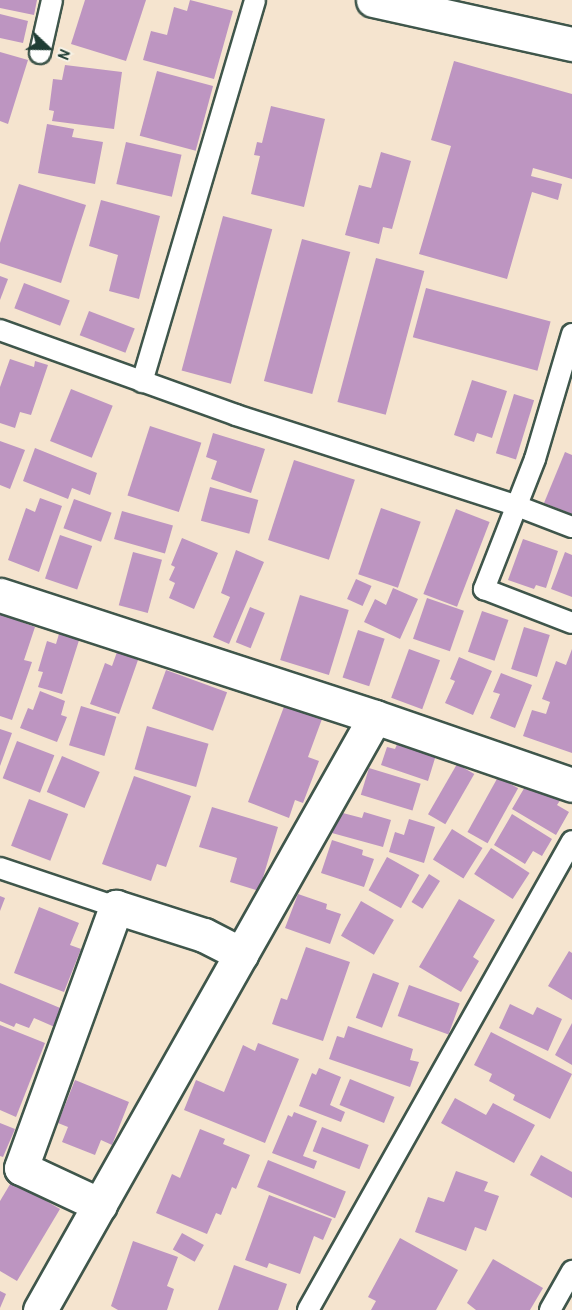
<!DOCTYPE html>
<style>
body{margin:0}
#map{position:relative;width:572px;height:1310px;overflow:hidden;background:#f5e4cf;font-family:"Patrick Hand",sans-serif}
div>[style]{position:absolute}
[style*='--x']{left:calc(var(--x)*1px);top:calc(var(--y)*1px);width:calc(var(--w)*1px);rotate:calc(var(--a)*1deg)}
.building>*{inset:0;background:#bd95c1;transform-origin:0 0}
.roads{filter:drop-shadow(2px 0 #3f564b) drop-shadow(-2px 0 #3f564b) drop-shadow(0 2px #3f564b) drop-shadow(0 -2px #3f564b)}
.service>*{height:20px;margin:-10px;padding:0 10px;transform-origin:10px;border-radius:10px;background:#fff}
.minor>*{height:33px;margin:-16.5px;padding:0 16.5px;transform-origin:16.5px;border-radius:16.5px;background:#fff}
span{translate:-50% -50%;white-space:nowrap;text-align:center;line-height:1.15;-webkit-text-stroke:4.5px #f7f3e8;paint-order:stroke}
.north{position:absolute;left:18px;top:18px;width:60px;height:60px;-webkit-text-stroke:4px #f7f3e8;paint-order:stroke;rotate:112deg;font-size:16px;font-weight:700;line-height:24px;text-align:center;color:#1f3d34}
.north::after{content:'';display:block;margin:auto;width:21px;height:27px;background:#1f3d34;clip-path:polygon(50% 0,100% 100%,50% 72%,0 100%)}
</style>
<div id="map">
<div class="building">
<div style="clip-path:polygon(0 0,37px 0,34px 15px,0 8px)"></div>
<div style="clip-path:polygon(85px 0,146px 0,126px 61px,71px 44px)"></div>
<div style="clip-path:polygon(190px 0,233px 11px,214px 79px,143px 60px,151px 31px,167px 35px,174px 7px,187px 11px)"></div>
<div style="clip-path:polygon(0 14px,28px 21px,23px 43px,0 38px)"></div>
<div style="clip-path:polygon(0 52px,28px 60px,8px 124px,0 121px)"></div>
<div style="clip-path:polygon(454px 61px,572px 94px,572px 179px,533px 168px,531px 176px,562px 184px,558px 200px,532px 192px,507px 279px,419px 254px,451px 146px,431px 140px)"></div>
<div style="clip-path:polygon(65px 65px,122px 72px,114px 129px,52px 121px,54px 111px,49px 110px,53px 79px,62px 80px)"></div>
<div style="left:157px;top:71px;width:58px;height:67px;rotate:15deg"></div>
<div style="clip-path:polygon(271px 106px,325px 119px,304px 207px,251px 194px,260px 156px,254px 155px,257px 142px,262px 143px)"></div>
<div style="clip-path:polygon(47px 124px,74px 129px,72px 137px,103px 142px,95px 184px,38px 173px)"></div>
<div style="left:126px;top:142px;width:57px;height:43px;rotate:13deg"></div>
<div style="clip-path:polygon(381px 152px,411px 161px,392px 229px,383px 227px,379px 244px,345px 235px,359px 185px,371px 188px)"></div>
<div style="clip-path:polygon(19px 184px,86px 205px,61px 283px,0 263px,0 243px)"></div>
<div style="clip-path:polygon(101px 200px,160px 216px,139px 299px,109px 291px,118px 255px,89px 246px)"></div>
<div style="left:223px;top:216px;width:51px;height:160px;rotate:15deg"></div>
<div style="left:302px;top:239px;width:50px;height:147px;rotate:15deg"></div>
<div style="left:376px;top:258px;width:50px;height:149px;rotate:15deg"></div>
<div style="clip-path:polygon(0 276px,8px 279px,0 300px)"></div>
<div style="left:24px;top:283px;width:49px;height:27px;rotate:21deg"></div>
<div style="left:426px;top:288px;width:129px;height:51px;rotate:15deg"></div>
<div style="left:89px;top:311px;width:49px;height:26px;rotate:21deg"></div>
<div style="clip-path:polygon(10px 359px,34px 367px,35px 361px,48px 365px,31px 415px,20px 412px,15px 428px,0 423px,0 387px)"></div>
<div style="clip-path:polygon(472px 380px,507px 391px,492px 438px,477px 433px,474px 442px,454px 435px)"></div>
<div style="left:71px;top:389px;width:45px;height:56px;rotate:22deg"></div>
<div style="left:514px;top:394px;width:21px;height:62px;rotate:17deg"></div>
<div style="left:150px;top:426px;width:54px;height:73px;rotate:18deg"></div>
<div style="clip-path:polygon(213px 433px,265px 449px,251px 493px,211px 479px,217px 461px,206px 457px)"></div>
<div style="clip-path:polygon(0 441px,25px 450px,10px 489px,0 485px)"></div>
<div style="clip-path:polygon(35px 448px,97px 473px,90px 495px,72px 488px,68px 499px,23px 481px)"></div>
<div style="clip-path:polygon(565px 452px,572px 455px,572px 514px,544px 503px)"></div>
<div style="left:294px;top:460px;width:64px;height:84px;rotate:18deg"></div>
<div style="left:210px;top:487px;width:50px;height:35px;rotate:15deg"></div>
<div style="clip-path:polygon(40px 498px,62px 506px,39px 572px,8px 560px,26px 508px,35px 512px)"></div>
<div style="left:74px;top:499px;width:40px;height:31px;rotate:20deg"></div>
<div style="left:381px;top:508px;width:42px;height:70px;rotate:19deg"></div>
<div style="left:456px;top:509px;width:36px;height:91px;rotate:21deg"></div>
<div style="left:122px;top:511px;width:53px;height:29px;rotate:16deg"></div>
<div style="left:60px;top:535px;width:34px;height:46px;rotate:19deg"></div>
<div style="clip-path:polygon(182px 538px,218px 553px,194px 609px,169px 598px,175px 583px,169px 580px,175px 567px,171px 565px)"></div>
<div style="clip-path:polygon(523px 539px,558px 551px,546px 588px,536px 585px,534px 589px,508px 580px)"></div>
<div style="clip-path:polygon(236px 550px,264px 562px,229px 644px,213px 637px,230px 597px,221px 593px)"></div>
<div style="left:133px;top:552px;width:30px;height:55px;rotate:15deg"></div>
<div style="clip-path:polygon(565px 552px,572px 555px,572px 597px,551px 589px)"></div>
<div style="left:356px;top:579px;width:17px;height:22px;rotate:24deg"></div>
<div style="clip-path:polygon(393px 588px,418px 599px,400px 639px,364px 622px,375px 599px,386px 605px)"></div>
<div style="left:300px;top:595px;width:51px;height:68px;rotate:17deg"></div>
<div style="left:427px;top:598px;width:39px;height:43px;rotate:19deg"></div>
<div style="left:250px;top:607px;width:16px;height:38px;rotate:22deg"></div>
<div style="left:482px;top:611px;width:28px;height:43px;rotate:19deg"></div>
<div style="clip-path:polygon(0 614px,35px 627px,24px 660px,32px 662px,12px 720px,0 716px)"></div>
<div style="clip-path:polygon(61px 627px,81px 634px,62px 694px,38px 687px,43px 672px,38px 671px,47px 641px,56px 644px)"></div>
<div style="left:524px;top:627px;width:27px;height:44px;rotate:17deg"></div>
<div style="left:358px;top:630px;width:28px;height:50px;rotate:18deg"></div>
<div style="left:409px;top:649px;width:33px;height:52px;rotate:20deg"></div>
<div style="clip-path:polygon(572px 649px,572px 753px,523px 736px,532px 710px,546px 714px,550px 702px,542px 699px,556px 661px,566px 665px)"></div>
<div style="clip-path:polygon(117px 652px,138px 660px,119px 714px,90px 704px,105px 663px,112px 666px)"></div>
<div style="clip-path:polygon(459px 657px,492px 671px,473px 715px,445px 703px,455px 681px,450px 679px)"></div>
<div style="left:166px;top:670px;width:65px;height:41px;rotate:20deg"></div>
<div style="clip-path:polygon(501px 673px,532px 685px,515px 728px,490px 718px,500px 694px,493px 692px)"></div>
<div style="clip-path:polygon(40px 691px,65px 701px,61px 715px,67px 717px,57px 742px,20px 728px,28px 708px,33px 710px)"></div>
<div style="clip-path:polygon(285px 704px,322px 719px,308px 757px,319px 761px,303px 803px,295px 800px,289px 818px,248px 802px)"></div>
<div style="left:81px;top:706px;width:37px;height:41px;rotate:17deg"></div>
<div style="left:147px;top:726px;width:64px;height:45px;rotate:16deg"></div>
<div style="clip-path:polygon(0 729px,12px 733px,0 766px)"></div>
<div style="left:17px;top:741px;width:40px;height:40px;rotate:21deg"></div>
<div style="clip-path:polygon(398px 742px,436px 755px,428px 781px,381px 765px,387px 747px,395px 749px)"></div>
<div style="left:62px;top:756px;width:41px;height:39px;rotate:23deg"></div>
<div style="left:457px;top:764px;width:20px;height:58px;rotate:30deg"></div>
<div style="left:369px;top:768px;width:54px;height:28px;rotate:17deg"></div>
<div style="clip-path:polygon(134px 776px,191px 796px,166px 867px,157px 864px,151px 881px,102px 864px)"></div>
<div style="left:498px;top:777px;width:23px;height:63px;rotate:29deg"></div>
<div style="clip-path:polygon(526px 785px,542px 794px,545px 790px,561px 799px,557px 805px,569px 812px,556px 835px,512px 809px)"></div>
<div style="left:29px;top:799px;width:42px;height:50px;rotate:21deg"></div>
<div style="clip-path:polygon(212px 807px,278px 827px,259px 891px,230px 882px,237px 858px,199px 847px)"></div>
<div style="clip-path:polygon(339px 812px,362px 818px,364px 812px,391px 820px,383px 847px,332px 833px)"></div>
<div style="clip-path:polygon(512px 814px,552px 839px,542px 856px,533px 851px,525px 864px,494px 845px)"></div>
<div style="clip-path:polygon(409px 819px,435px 827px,424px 863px,389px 852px,395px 832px,404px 835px)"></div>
<div style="left:452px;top:829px;width:36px;height:36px;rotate:32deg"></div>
<div style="clip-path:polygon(332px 840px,363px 850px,362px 855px,374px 859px,364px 887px,321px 873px)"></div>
<div style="left:491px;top:848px;width:46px;height:31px;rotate:33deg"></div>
<div style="left:387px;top:857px;width:37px;height:38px;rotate:29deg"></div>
<div style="left:429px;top:874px;width:13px;height:33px;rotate:32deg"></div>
<div style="clip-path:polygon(298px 894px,327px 904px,326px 909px,341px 914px,330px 944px,285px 928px)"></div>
<div style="clip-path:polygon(0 896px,5px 898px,0 911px)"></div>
<div style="clip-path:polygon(459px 899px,495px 920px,473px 957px,479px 961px,461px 992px,419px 967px)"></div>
<div style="left:361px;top:901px;width:38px;height:40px;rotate:30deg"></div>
<div style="clip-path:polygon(39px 907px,79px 923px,70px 945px,81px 949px,64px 992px,14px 973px)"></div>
<div style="clip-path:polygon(306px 947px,350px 962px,323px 1041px,272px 1024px,281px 998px,287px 1000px)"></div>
<div style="clip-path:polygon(569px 951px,572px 953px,572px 1000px,548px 986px)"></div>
<div style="left:373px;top:973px;width:28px;height:48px;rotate:21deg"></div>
<div style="clip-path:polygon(0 983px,65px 1010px,57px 1028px,34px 1018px,29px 1028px,16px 1023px,14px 1027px,0 1021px)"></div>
<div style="left:409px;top:985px;width:54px;height:33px;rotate:20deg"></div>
<div style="clip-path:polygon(510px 1004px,533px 1015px,537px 1007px,562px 1019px,548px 1051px,499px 1028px)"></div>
<div style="clip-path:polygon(572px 1023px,572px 1065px,555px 1055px)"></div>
<div style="clip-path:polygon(0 1025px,45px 1043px,16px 1117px,0 1110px)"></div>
<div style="clip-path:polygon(348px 1026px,413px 1049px,410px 1060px,419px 1062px,410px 1087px,329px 1059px,337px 1036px,344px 1038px)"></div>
<div style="clip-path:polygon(491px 1032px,572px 1074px,550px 1119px,513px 1100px,515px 1095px,489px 1081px,492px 1074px,474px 1065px)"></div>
<div style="clip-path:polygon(258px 1043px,299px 1059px,265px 1143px,184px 1110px,196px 1080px,224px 1092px,243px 1045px,255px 1051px)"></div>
<div style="clip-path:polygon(319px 1068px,341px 1077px,330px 1105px,345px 1112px,341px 1122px,299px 1106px,312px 1073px,316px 1075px)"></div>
<div style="left:350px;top:1079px;width:48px;height:28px;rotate:22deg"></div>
<div style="clip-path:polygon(75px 1080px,129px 1102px,112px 1145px,101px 1140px,95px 1155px,62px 1142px,68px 1127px,58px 1123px)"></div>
<div style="clip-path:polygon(455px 1098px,486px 1115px,493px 1103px,535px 1125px,514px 1163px,441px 1123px)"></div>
<div style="clip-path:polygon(294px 1112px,317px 1121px,303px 1156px,317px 1161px,314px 1169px,272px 1153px,288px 1115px,292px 1117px)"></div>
<div style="clip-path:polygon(0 1123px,15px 1129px,3px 1157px,0 1156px)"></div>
<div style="left:322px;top:1127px;width:50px;height:26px;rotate:21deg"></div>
<div style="clip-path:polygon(200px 1129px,225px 1139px,223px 1144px,250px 1155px,236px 1189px,232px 1187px,221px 1215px,216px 1213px,207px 1234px,156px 1213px,172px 1174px,180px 1178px)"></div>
<div style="clip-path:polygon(541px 1155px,572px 1172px,572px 1198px,530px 1175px)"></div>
<div style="left:268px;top:1160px;width:84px;height:29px;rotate:22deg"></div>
<div style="clip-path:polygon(456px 1171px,488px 1182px,484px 1191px,499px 1196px,486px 1231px,475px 1227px,466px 1251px,415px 1232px,428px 1197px,444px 1202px)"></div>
<div style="clip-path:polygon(12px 1181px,60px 1209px,17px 1281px,0 1271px,0 1201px)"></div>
<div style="clip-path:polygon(269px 1195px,332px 1219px,323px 1240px,314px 1236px,300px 1274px,269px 1263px,267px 1268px,245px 1260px)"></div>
<div style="left:182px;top:1233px;width:25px;height:19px;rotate:29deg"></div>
<div style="clip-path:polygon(400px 1238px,458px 1270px,436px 1310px,371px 1310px,376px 1301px,368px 1297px)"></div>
<div style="clip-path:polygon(133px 1241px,178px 1257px,167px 1286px,174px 1289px,167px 1310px,118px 1310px,111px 1306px)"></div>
<div style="clip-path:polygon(493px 1259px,543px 1288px,530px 1310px,476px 1310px,467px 1303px)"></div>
<div style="clip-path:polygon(234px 1265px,287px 1284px,278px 1310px,218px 1310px)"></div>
<div style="clip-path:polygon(0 1291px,6px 1294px,0 1308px)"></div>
</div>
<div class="roads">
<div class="service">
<div style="--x:40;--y:53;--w:54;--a:-77.2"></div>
<div style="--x:0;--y:330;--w:251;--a:19.8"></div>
<div style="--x:236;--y:415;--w:295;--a:17.9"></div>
<div style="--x:517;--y:506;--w:59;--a:20.9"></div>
<div style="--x:572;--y:334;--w:130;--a:106.5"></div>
<div style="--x:535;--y:459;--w:140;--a:111.4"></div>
<div style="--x:484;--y:589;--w:94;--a:21.1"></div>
<div style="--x:142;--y:382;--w:398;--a:-73.5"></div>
<div style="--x:0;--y:868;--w:122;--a:18.6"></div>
<div style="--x:308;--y:1310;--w:538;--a:-60.62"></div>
<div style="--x:550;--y:1310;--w:45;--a:-60.6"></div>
</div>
<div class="minor">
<div style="--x:373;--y:0;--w:204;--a:12.5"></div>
<div style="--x:0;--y:595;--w:394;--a:18"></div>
<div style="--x:375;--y:717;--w:208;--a:19"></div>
<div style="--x:100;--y:1205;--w:87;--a:-154.9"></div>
<div style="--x:21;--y:1168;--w:278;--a:-70"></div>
<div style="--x:116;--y:907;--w:92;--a:17.7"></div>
<div style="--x:204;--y:935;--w:42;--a:27.2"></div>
<div style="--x:40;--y:1310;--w:681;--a:-60.54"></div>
</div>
</div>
<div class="north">N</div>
</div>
